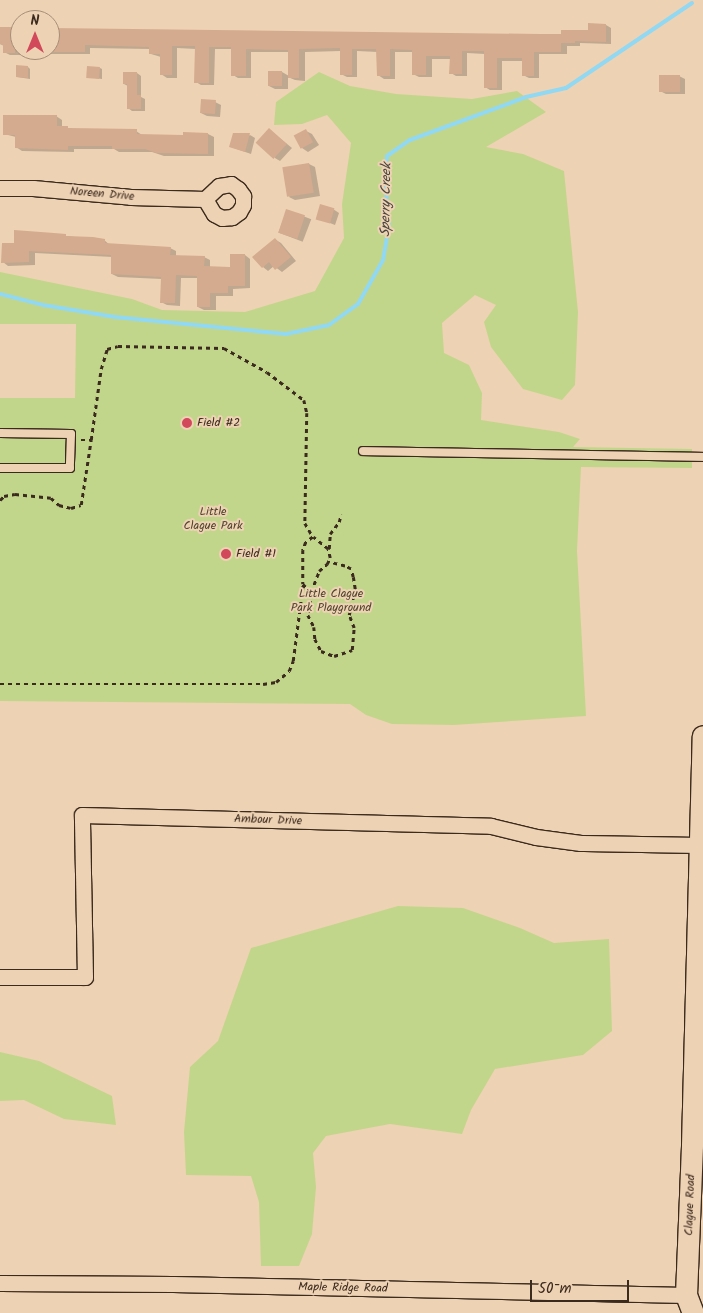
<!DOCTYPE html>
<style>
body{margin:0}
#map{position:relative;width:703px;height:1313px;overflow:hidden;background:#eed2b4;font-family:Kalam,sans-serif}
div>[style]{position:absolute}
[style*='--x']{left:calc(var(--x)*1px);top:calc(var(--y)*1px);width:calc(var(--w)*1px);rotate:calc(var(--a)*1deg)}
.green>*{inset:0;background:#c2d68b}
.shadow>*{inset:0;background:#0003;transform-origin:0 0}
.stream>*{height:4px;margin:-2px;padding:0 2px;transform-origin:2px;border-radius:2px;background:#91d8f3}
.building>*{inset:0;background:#d5ab8f;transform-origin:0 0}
.path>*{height:2.5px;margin-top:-1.25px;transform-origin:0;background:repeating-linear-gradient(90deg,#3b2a1e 0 4px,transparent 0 8px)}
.roads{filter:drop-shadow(1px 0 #3b2a1e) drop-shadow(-1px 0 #3b2a1e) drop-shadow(0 1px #3b2a1e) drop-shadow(0 -1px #3b2a1e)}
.lane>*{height:8px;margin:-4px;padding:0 4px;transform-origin:4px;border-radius:4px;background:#eed2b4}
.street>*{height:15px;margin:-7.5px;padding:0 7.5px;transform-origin:7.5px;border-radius:7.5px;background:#eed2b4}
.secondary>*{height:21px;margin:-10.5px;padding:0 10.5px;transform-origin:10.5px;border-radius:10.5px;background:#eed2b4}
.dots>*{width:14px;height:14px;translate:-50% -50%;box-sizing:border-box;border:2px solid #eed2b4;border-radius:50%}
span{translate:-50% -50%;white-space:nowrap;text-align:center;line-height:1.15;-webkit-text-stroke:4px #eed2b4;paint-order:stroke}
.street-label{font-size:12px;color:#3b2a1e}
.poi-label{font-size:12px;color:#3b2a1e}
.left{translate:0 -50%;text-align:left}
.park-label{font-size:12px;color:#4f442e}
.water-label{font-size:14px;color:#48443e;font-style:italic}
.north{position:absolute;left:10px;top:10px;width:50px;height:50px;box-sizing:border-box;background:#eed2b4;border:1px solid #a68f78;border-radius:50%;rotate:0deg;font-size:14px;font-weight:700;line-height:20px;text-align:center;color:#3b2a1e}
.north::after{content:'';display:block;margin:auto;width:18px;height:22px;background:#d1495b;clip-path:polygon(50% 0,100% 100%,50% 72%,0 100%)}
.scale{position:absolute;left:530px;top:1280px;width:99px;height:22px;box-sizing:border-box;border:2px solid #3b2a1e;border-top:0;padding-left:6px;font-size:15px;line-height:18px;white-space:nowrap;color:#3b2a1e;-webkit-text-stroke:4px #eed2b4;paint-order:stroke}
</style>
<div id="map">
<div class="green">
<div style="clip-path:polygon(319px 72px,350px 86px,396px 94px,472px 99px,517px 91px,546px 112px,486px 147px,523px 154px,564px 171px,578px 312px,575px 385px,562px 400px,523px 389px,491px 347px,484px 322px,496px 305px,475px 295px,442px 323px,444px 353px,469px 365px,482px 393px,481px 420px,559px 432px,580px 439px,573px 447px,692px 449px,692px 468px,581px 467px,577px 551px,586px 716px,454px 725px,392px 724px,366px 715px,350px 704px,0 701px,0 398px,75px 398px,76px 324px,0 324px,0 272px,132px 299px,162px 310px,245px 312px,315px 291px,344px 238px,342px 204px,351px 143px,327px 115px,302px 124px,274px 125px,276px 102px)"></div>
<div style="clip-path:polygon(398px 906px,463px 908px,520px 928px,554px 943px,609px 939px,612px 1031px,583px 1055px,495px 1069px,471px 1110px,462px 1134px,390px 1124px,326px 1136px,313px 1153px,316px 1187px,312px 1234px,299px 1266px,261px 1266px,259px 1202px,251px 1176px,186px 1175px,184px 1132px,190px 1067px,218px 1041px,251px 948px)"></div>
<div style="clip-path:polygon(0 1052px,39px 1061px,112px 1096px,116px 1125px,64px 1119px,24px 1100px,0 1101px)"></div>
</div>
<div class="shadow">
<div style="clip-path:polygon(606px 25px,611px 28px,611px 44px,580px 43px,580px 46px,567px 46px,567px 54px,539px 54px,539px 78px,529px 78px,523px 75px,523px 61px,502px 61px,502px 90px,490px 90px,485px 87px,485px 54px,467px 53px,467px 76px,456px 76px,451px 73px,451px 59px,432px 59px,432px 77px,419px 77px,413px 74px,413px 52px,395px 52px,395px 79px,384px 79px,378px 75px,378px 52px,357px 51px,357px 77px,347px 77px,341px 74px,341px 51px,305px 52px,305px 81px,295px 80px,288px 77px,288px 89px,275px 89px,269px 86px,269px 72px,282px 72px,289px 76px,289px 52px,251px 52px,251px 78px,238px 78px,233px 75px,232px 49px,215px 49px,214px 85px,201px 85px,196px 82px,196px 49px,177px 48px,177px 78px,167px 78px,161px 74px,161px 57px,151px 54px,151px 49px,90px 48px,90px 54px,48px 54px,42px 51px,50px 50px,50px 29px,563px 35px,589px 31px)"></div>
<div style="clip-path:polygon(0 28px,20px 28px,20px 55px,10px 55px,4px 52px,4px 46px,0 44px)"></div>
<div style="clip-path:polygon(28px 67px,30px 69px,30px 79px,17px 77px)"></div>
<div style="clip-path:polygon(100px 68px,102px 69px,102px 79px,88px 77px)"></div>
<div style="clip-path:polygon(137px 73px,141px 76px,141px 97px,145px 99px,145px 111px,132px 111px,128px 108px,128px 86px,124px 84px)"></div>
<div style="clip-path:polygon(679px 76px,685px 79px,685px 94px,666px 94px,660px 91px)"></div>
<div style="clip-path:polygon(215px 102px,221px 105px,220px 117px,207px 116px,201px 113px)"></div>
<div style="clip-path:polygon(56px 116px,62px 120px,62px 127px,72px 129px,136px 131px,142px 135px,185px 136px,208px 134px,214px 137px,214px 156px,164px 156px,152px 152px,119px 152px,114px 149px,74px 149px,74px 152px,22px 151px,16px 147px,16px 137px,4px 134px)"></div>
<div style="clip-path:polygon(270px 130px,292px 148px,280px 161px,275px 158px)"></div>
<div style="clip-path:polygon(306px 131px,312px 134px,319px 145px,308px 152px,302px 148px,296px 137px)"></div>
<div style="clip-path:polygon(250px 135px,255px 138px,251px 154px,231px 147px)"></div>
<div style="clip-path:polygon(309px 164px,315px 167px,320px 196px,295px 200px,289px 197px)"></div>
<div style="clip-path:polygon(333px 209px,339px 213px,335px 225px,317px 218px)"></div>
<div style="left:287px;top:210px;width:26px;height:24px;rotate:21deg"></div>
<div style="clip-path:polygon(66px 236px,104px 240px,110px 245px,170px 248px,176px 251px,176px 256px,204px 257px,210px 260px,210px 267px,231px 268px,245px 255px,250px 259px,250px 288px,233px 289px,233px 296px,216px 296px,216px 310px,204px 310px,198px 307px,198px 278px,181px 278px,180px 306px,167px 305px,161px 302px,162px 279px,118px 277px,112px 274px,113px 257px,35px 253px,35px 265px,8px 266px,3px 262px,15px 244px)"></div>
<div style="clip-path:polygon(276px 240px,281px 243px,296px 261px,282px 272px,274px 266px,268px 271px,263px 267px)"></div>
</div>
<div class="stream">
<div style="--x:0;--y:294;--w:44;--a:14.3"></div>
<div style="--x:43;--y:305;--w:73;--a:9.5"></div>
<div style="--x:115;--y:317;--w:172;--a:5.7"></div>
<div style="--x:286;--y:334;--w:44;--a:-11.8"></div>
<div style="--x:329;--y:325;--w:36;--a:-36"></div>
<div style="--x:358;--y:304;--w:51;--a:-60.4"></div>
<div style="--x:383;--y:260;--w:34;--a:-80"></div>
<div style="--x:389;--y:227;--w:51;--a:-94.5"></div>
<div style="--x:385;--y:176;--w:20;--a:-84"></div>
<div style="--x:387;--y:156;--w:28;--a:-35"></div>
<div style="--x:410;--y:140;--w:124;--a:-20.3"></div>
<div style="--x:526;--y:97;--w:41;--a:-12.7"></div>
<div style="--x:566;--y:88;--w:152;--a:-34"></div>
</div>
<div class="building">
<div style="clip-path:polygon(588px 23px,606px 24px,606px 42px,575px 41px,575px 43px,561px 43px,561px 52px,534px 52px,534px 76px,522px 76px,522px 58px,497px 58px,497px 88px,484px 88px,484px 51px,462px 51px,462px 74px,449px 74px,450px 56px,426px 56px,426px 75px,412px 75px,412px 50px,390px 49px,390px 76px,377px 76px,376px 49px,352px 49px,352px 75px,340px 75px,340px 48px,299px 49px,299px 78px,288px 78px,288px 50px,246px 49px,246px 76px,231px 76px,231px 47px,209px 47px,209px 83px,194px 83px,195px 46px,172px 46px,172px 75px,160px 75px,160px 54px,149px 54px,149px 47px,85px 45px,85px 52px,50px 52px,50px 28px,540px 34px,561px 34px,561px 30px,588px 30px)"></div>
<div style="clip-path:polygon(0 27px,20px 27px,20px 45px,15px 45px,15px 53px,3px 53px,3px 45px,0 44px)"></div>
<div style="clip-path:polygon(16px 65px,28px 66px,28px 78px,16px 77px)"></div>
<div style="left:87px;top:66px;width:13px;height:12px;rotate:4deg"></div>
<div style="left:268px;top:71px;width:14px;height:15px"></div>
<div style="clip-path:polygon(123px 72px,137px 72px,137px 95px,141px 95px,141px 109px,127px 109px,127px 84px,123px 84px)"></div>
<div style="left:659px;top:75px;width:21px;height:17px"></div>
<div style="left:201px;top:99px;width:15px;height:14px;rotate:4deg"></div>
<div style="clip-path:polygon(3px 115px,57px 115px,57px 126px,68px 126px,68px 128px,137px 129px,137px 134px,183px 135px,183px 132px,208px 133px,208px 154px,157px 153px,145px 149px,112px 149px,112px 146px,68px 146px,68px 150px,15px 148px,15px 135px,3px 135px)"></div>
<div style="left:269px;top:128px;width:24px;height:20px;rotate:42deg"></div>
<div style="left:306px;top:129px;width:15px;height:14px;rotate:62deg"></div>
<div style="clip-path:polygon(233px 133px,250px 133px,245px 152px,229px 147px)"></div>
<div style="left:309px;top:163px;width:30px;height:27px;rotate:81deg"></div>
<div style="left:320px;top:204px;width:15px;height:16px;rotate:16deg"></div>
<div style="left:286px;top:209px;width:20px;height:25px;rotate:18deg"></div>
<div style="clip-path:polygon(14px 230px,54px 233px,66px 234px,66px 236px,93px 237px,105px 239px,105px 243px,171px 247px,170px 255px,205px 256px,204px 266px,230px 267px,230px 254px,245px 254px,245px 286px,228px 286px,228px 293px,210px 293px,210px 307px,197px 307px,197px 276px,176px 275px,175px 303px,160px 303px,161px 277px,111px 274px,111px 255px,29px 251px,29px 262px,1px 263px,2px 243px,14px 243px)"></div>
<div style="clip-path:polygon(275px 238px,291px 257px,275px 270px,269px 262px,262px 268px,252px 257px)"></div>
</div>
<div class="path">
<div style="--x:81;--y:440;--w:10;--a:0"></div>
<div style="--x:91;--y:440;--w:72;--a:-82"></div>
<div style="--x:101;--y:369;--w:21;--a:-73"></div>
<div style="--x:107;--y:349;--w:11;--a:-15"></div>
<div style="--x:118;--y:346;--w:106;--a:1.1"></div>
<div style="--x:224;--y:348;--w:49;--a:29.2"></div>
<div style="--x:267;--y:372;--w:46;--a:37.1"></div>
<div style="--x:304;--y:400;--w:13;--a:77"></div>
<div style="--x:307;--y:413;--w:110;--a:91"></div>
<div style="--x:305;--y:523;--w:16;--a:60"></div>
<div style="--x:313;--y:537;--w:9;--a:144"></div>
<div style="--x:306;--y:542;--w:9;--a:111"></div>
<div style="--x:303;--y:550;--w:34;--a:90"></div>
<div style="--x:303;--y:584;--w:11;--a:45"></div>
<div style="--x:311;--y:592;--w:22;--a:-69"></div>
<div style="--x:319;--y:571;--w:11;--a:-41"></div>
<div style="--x:327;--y:564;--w:7;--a:-63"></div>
<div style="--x:330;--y:558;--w:9;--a:-103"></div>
<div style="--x:328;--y:549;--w:19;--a:-141"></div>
<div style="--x:0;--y:500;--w:6;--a:-45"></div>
<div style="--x:4;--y:496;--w:11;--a:-10"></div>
<div style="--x:15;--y:494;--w:36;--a:6"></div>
<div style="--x:51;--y:498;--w:11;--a:41"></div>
<div style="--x:59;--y:505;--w:12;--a:14"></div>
<div style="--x:71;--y:508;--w:10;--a:-17"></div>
<div style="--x:81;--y:505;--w:66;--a:-81.3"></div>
<div style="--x:329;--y:549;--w:15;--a:-86"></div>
<div style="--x:330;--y:534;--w:15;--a:-53"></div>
<div style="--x:339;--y:522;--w:8;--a:-76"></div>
<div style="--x:312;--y:593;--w:22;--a:100"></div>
<div style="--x:308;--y:615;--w:13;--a:63"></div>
<div style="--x:314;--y:627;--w:12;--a:85"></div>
<div style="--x:315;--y:639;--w:13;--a:63"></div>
<div style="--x:321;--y:651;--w:14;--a:21"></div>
<div style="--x:334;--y:656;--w:19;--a:-18"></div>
<div style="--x:352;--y:650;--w:22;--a:-85"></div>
<div style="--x:354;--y:628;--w:14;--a:-111"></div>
<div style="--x:349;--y:615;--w:27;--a:-77"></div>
<div style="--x:355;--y:589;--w:12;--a:-99"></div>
<div style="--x:353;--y:577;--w:8;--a:-104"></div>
<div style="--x:351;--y:569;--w:7;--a:-153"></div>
<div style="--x:345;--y:566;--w:16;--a:-166"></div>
<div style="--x:0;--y:684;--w:263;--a:0"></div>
<div style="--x:263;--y:684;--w:13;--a:-9"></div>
<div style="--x:276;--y:682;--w:17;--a:-40"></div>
<div style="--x:289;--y:671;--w:11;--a:-68"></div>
<div style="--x:293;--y:661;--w:78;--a:-82.6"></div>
</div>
<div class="roads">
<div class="lane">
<div style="--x:0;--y:433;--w:71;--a:0.8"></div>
<div style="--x:71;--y:434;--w:34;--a:92"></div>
<div style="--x:70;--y:468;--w:70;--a:180"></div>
<div style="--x:363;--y:451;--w:340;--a:1"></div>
</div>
<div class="street">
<div style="--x:0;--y:188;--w:33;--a:0"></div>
<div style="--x:33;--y:188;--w:98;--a:5.2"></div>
<div style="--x:131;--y:197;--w:74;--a:1.5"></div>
<div style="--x:205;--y:199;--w:19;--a:-43"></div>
<div style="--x:219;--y:186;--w:12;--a:-9"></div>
<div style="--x:231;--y:184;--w:9;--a:36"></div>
<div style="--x:238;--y:189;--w:9;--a:54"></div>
<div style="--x:243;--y:196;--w:9;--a:90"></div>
<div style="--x:243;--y:205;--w:8;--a:120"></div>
<div style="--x:239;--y:212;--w:9;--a:144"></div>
<div style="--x:232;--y:217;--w:10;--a:174"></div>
<div style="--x:222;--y:218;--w:9;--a:-153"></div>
<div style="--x:214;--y:214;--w:17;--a:-121"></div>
<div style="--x:0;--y:977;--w:85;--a:0"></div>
<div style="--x:85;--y:977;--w:162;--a:-91.1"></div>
<div style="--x:82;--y:815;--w:409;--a:1.5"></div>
<div style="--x:491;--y:826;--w:46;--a:13.7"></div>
<div style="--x:536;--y:837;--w:45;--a:7.6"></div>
<div style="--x:581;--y:843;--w:118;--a:1"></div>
<div style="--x:0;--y:1283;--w:173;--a:0.3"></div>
<div style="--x:173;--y:1284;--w:513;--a:1.23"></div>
</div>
<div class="secondary">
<div style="--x:693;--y:1313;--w:19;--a:-111"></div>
<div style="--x:686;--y:1295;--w:150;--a:-87.7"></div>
<div style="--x:692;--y:1145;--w:409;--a:-88.5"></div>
</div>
</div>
<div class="dots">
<div style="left:187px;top:423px;background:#d1495b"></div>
<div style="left:226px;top:554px;background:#d1495b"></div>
</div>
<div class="street-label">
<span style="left:102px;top:194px;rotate:5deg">Noreen Drive</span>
<span style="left:268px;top:820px;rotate:2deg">Ambour Drive</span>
<span style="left:690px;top:1205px;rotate:-88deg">Clague Road</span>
<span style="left:343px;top:1288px;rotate:1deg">Maple Ridge Road</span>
</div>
<div class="poi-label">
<span class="left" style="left:197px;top:423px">Field #2</span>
<span class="left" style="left:236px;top:554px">Field #1</span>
</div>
<div class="park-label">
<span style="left:213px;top:519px">Little<br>Clague Park</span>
<span style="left:331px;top:601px">Little Clague<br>Park Playground</span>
</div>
<div class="water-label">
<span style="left:386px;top:200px;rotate:-89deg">Sperry Creek</span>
</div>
<div class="north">N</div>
<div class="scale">50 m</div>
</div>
